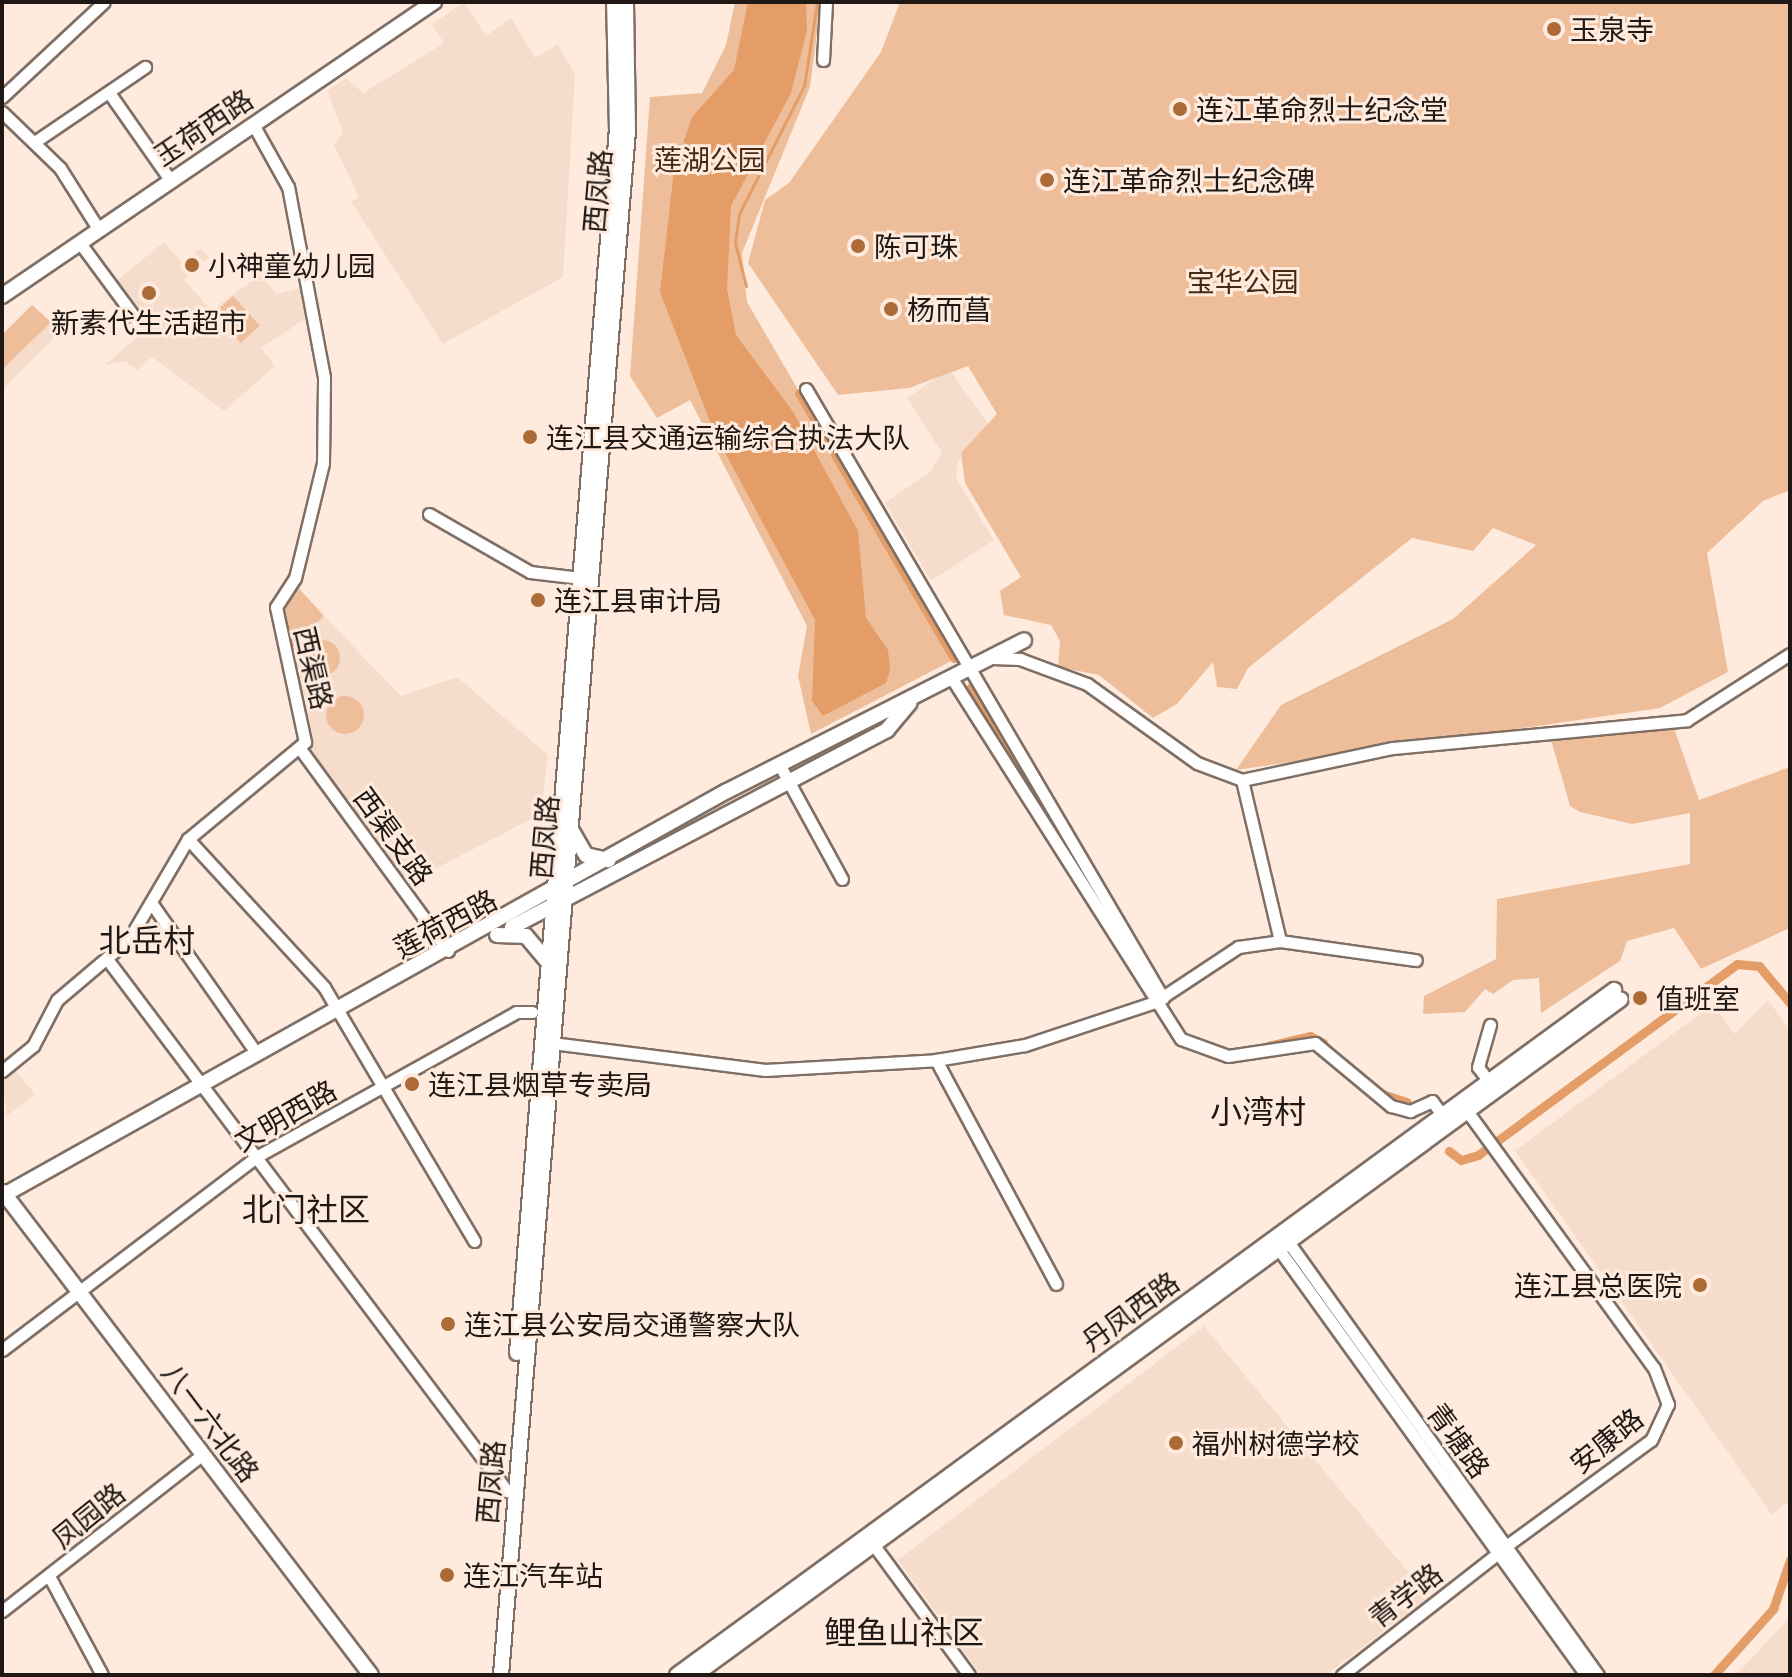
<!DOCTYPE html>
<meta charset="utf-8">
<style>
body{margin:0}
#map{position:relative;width:1792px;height:1677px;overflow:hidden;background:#feebde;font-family:"Noto Sans","Noto Sans SC",sans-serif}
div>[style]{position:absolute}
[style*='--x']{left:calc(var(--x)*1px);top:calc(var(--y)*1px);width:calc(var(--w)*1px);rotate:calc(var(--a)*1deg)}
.built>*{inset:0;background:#f6ddcb}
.green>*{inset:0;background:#eebe9b;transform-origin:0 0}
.round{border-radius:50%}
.water>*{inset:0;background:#e49d67}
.stream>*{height:3px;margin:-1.5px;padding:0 1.5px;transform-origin:1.5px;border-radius:1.5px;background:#e49d67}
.canal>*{height:9px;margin:-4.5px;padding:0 4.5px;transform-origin:4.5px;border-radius:4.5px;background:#e49d67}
.roads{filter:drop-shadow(2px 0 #7f6f64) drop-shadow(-2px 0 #7f6f64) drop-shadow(0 2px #7f6f64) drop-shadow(0 -2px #7f6f64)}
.minor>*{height:11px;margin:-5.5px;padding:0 5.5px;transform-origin:5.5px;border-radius:5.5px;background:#fff}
.major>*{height:14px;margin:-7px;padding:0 7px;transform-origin:7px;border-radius:7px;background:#fff}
.dots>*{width:22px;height:22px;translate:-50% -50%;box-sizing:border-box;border:4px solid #feebde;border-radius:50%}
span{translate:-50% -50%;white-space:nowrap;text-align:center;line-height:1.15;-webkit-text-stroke:6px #feebde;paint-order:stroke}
.poi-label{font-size:28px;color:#1f1814}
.left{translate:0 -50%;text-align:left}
.right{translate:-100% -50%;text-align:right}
.street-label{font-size:28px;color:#1f1814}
.park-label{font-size:28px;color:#482a13}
.quarter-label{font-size:32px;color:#1f1814}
.frame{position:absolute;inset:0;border:4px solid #1f1814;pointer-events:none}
</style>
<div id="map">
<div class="built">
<div style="clip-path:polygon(464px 2px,486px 36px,511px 18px,535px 58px,558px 44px,575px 75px,563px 277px,443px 344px,351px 202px,359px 197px,334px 145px,343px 133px,327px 91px,346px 78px,363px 93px,444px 43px,432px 24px)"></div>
<div style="clip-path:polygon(164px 242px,182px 263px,201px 248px,209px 258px,184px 279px,211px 311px,260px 275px,277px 294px,300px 288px,305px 319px,261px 348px,275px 366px,224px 411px,152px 357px,137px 370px,125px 361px,105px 365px,151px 325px,115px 282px)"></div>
<div style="clip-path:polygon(32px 305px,60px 332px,2px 390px,2px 335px)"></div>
<div style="clip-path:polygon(949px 369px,990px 427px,958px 461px,956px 478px,994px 540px,931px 581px,885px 503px,931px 471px,942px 453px,907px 398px)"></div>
<div style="clip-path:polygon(324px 616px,401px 696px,457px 677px,548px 755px,541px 814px,408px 883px,307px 747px,308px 717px,292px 648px)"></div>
<div style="clip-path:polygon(1768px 1000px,1790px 1030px,1790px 1500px,1772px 1515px,1515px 1151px,1713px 1004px,1735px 1034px)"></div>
<div style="clip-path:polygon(15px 1070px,35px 1094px,7px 1116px,2px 1075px)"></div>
<div style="clip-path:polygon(1204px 1326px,1429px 1597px,1326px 1675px,981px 1675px,898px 1560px)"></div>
<div style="clip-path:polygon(1790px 1617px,1790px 1675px,1736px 1675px)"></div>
</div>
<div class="green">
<div style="clip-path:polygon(735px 2px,821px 2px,810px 87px,742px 253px,747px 302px,955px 659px,811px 734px,798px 676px,807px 626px,690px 400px,657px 418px,630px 376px,650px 97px,702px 93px,726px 45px)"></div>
<div style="clip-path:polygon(900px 2px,1790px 2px,1790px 490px,1763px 501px,1707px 553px,1728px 672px,1660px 708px,1236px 770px,1281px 705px,1453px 619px,1536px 545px,1493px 528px,1473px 551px,1412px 538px,1248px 668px,1237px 689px,1217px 687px,1213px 662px,1177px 704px,1153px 718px,1099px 675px,1058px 667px,1060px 641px,1051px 625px,1004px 615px,1000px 591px,1021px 577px,965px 483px,961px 453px,997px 414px,968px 366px,909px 388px,838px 395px,748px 263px,765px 200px,789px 183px,881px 52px)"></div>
<div style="left:233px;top:296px;width:40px;height:26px;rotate:48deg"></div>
<div style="clip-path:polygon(32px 305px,51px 322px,2px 370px,2px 335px)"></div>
<div style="clip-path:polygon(295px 584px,324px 616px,292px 648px,280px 611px)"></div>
<div class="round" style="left:304px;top:640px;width:36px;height:36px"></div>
<div class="round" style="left:326px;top:696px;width:38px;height:38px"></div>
<div style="clip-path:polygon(1674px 728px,1699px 800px,1790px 767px,1790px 928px,1701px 969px,1674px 928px,1627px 941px,1620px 961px,1541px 1013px,1539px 978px,1513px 980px,1493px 994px,1485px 989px,1465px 1012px,1423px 1014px,1424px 996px,1496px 959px,1497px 899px,1690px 864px,1690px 813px,1632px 824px,1580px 812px,1570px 806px,1551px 740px)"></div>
</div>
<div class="water">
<div style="clip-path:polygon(748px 2px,806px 2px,807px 30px,791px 93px,731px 206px,727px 289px,736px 335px,794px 413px,858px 531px,866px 618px,888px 650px,890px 670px,886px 683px,823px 716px,812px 701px,815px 620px,714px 432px,660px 292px,674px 170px,692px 117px,734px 70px)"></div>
</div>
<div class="stream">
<div style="--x:746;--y:286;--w:44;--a:-104.3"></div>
<div style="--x:735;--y:243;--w:29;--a:-82"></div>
<div style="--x:739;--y:214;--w:144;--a:-63.1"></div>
<div style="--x:804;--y:86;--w:85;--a:-81.2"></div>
</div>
<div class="canal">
<div style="--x:799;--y:393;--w:307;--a:59.7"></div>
<div style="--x:971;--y:687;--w:245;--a:59"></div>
<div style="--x:1268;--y:1046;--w:43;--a:-13.4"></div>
<div style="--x:1310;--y:1036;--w:15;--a:28"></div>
<div style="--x:1382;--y:1094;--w:26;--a:18"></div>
<div style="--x:1449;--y:1151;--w:15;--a:37"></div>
<div style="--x:1461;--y:1160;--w:18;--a:-16"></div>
<div style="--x:1478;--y:1155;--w:322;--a:-36.4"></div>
<div style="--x:1737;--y:964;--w:22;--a:5"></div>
<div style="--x:1759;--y:966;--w:48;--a:50"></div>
<div style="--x:1714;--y:1675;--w:89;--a:-48.2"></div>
<div style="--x:1773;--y:1609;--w:52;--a:-70.9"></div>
</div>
<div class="roads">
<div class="minor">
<div style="--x:823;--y:60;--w:58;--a:-87"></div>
<div style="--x:110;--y:94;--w:106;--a:55"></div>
<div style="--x:2;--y:97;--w:139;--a:-43"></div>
<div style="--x:2;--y:112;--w:81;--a:44"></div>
<div style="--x:60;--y:168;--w:73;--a:57.8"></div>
<div style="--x:36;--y:141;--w:132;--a:-34.2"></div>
<div style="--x:80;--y:243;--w:104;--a:53.6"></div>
<div style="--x:806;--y:389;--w:706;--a:59.62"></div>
<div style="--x:429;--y:514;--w:116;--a:29.9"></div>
<div style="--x:530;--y:572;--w:51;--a:6.7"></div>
<div style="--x:992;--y:658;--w:28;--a:2"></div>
<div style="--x:1020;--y:659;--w:72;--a:20.5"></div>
<div style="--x:1087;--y:684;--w:135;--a:35.7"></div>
<div style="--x:1197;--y:763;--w:48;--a:20.7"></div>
<div style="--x:1242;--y:780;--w:154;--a:-12"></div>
<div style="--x:1393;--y:748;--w:295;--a:-5.4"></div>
<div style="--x:1687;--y:720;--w:122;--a:-32.7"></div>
<div style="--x:953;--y:680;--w:425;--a:57.6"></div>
<div style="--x:1181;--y:1039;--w:50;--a:19.9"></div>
<div style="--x:1228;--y:1056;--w:88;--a:-8.5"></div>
<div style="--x:1315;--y:1043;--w:99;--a:39.7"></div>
<div style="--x:1391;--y:1106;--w:20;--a:15"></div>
<div style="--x:1410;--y:1111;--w:24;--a:-24"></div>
<div style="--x:1432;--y:1101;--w:17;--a:54"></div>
<div style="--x:301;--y:750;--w:249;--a:53.8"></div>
<div style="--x:779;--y:764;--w:131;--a:61.3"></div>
<div style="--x:1242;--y:780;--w:165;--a:76.7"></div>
<div style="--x:1280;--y:941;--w:137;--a:8"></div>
<div style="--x:188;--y:839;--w:201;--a:47.4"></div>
<div style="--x:324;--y:987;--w:295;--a:59.4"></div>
<div style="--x:152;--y:904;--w:183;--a:55"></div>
<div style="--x:107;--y:959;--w:666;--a:53.06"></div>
<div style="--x:552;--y:1043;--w:215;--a:7.2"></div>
<div style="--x:765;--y:1070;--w:171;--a:-3.3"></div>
<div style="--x:936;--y:1060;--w:90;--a:-9.6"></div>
<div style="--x:1025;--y:1045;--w:137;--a:-18.3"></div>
<div style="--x:1155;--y:1002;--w:100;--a:-33.5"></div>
<div style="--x:1238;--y:947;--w:42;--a:-8.1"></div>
<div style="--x:936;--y:1060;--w:254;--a:61.8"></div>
<div style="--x:2;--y:1071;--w:40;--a:-39"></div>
<div style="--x:33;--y:1046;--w:52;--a:-62.4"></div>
<div style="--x:57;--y:1000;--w:94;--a:-40.3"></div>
<div style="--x:129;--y:939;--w:116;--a:-59.5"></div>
<div style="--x:188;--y:839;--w:152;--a:-39.7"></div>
<div style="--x:305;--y:742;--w:138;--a:-102.1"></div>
<div style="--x:276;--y:607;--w:35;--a:-57"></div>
<div style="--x:295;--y:578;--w:118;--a:-76.3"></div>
<div style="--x:323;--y:463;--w:86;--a:-89.3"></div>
<div style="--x:324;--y:377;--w:193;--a:-100.7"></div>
<div style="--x:288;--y:187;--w:72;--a:-119.1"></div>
<div style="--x:1487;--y:1079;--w:15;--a:-127"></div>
<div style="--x:1478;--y:1067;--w:44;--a:-74.1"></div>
<div style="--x:1467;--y:1111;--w:318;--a:54"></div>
<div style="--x:1654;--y:1368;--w:39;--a:69"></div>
<div style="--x:1668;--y:1404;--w:40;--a:115"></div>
<div style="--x:1651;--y:1440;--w:180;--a:143.8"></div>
<div style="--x:1284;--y:1236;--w:540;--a:54.43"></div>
<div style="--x:1275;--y:1244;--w:531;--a:54.19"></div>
<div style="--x:2;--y:1350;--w:319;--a:-37.2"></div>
<div style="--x:256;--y:1157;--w:298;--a:-29.1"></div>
<div style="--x:516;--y:1012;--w:16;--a:0"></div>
<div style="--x:870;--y:1540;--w:167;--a:53.7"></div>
<div style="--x:49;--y:1576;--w:112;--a:61.8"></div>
<div style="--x:2;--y:1611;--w:255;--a:-38"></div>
<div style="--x:1342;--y:1675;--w:198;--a:-38"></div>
</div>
<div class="major">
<div style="--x:2;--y:296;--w:523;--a:-34.24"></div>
<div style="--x:572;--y:831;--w:28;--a:60"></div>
<div style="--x:586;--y:855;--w:23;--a:13"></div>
<div style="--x:512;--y:927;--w:424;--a:-27.7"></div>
<div style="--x:887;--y:730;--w:35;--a:-50"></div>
<div style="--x:497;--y:935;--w:29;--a:2"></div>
<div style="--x:526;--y:936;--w:35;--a:50"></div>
<div style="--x:3;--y:1192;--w:607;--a:52.7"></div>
<div style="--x:2;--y:1196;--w:830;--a:-29.19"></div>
<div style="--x:727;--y:791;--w:333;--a:-26.9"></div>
<div style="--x:517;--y:1353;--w:1227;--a:-85.33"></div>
<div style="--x:617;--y:130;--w:128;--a:-91.3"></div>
<div style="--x:501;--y:1675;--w:1549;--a:-85.3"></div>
<div style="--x:628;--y:131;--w:129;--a:-90.9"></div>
<div style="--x:677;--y:1675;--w:1161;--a:-36.17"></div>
<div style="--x:695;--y:1675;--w:1146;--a:-36.13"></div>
</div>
</div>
<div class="dots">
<div style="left:1554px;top:29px;background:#ac6b36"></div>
<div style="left:1180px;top:109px;background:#ac6b36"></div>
<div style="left:1047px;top:180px;background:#ac6b36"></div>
<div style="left:858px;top:246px;background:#ac6b36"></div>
<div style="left:192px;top:265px;background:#ac6b36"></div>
<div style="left:149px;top:293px;background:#ac6b36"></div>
<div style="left:891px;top:309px;background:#ac6b36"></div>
<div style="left:530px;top:437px;background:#ac6b36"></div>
<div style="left:538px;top:600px;background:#ac6b36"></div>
<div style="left:1640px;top:998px;background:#ac6b36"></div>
<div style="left:412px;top:1084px;background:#ac6b36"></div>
<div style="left:1700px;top:1285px;background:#ac6b36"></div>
<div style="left:448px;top:1324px;background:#ac6b36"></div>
<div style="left:1176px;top:1443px;background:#ac6b36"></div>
<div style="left:447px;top:1575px;background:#ac6b36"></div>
</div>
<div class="poi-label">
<span class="left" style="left:1570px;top:29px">玉泉寺</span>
<span class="left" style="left:1196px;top:109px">连江革命烈士纪念堂</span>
<span class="left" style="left:1063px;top:180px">连江革命烈士纪念碑</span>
<span class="left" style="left:874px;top:246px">陈可珠</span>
<span class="left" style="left:208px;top:265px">小神童幼儿园</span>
<span class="left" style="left:907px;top:309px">杨而菖</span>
<span style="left:149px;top:322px">新素代生活超市</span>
<span class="left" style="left:546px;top:437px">连江县交通运输综合执法大队</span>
<span class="left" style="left:554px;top:600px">连江县审计局</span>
<span class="left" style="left:1656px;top:998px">值班室</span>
<span class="left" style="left:428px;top:1084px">连江县烟草专卖局</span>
<span class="right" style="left:1682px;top:1285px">连江县总医院</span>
<span class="left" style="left:464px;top:1324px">连江县公安局交通警察大队</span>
<span class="left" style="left:1192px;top:1443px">福州树德学校</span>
<span class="left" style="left:463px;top:1575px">连江汽车站</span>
</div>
<div class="street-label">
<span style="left:203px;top:127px;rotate:-34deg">玉荷西路</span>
<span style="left:597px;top:191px;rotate:-85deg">西凤路</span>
<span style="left:314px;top:668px;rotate:77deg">西渠路</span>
<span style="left:394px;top:836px;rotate:54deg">西渠支路</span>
<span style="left:544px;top:837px;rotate:-85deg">西凤路</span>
<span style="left:445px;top:923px;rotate:-28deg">莲荷西路</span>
<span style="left:285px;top:1115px;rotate:-30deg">文明西路</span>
<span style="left:1130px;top:1311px;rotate:-36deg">丹凤西路</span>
<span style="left:211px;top:1422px;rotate:53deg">八一六北路</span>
<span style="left:1459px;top:1440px;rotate:54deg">青塘路</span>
<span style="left:1606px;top:1440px;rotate:-39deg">安康路</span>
<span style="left:490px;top:1482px;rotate:-85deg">西凤路</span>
<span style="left:88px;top:1515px;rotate:-39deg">凤园路</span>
<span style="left:1405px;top:1595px;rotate:-38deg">青学路</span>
</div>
<div class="park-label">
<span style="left:710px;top:159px">莲湖公园</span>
<span style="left:1243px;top:281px">宝华公园</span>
</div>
<div class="quarter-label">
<span style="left:147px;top:940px">北岳村</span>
<span style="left:1258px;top:1111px">小湾村</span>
<span style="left:306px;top:1209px">北门社区</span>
<span style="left:904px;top:1632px">鲤鱼山社区</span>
</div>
<div class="frame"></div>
</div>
